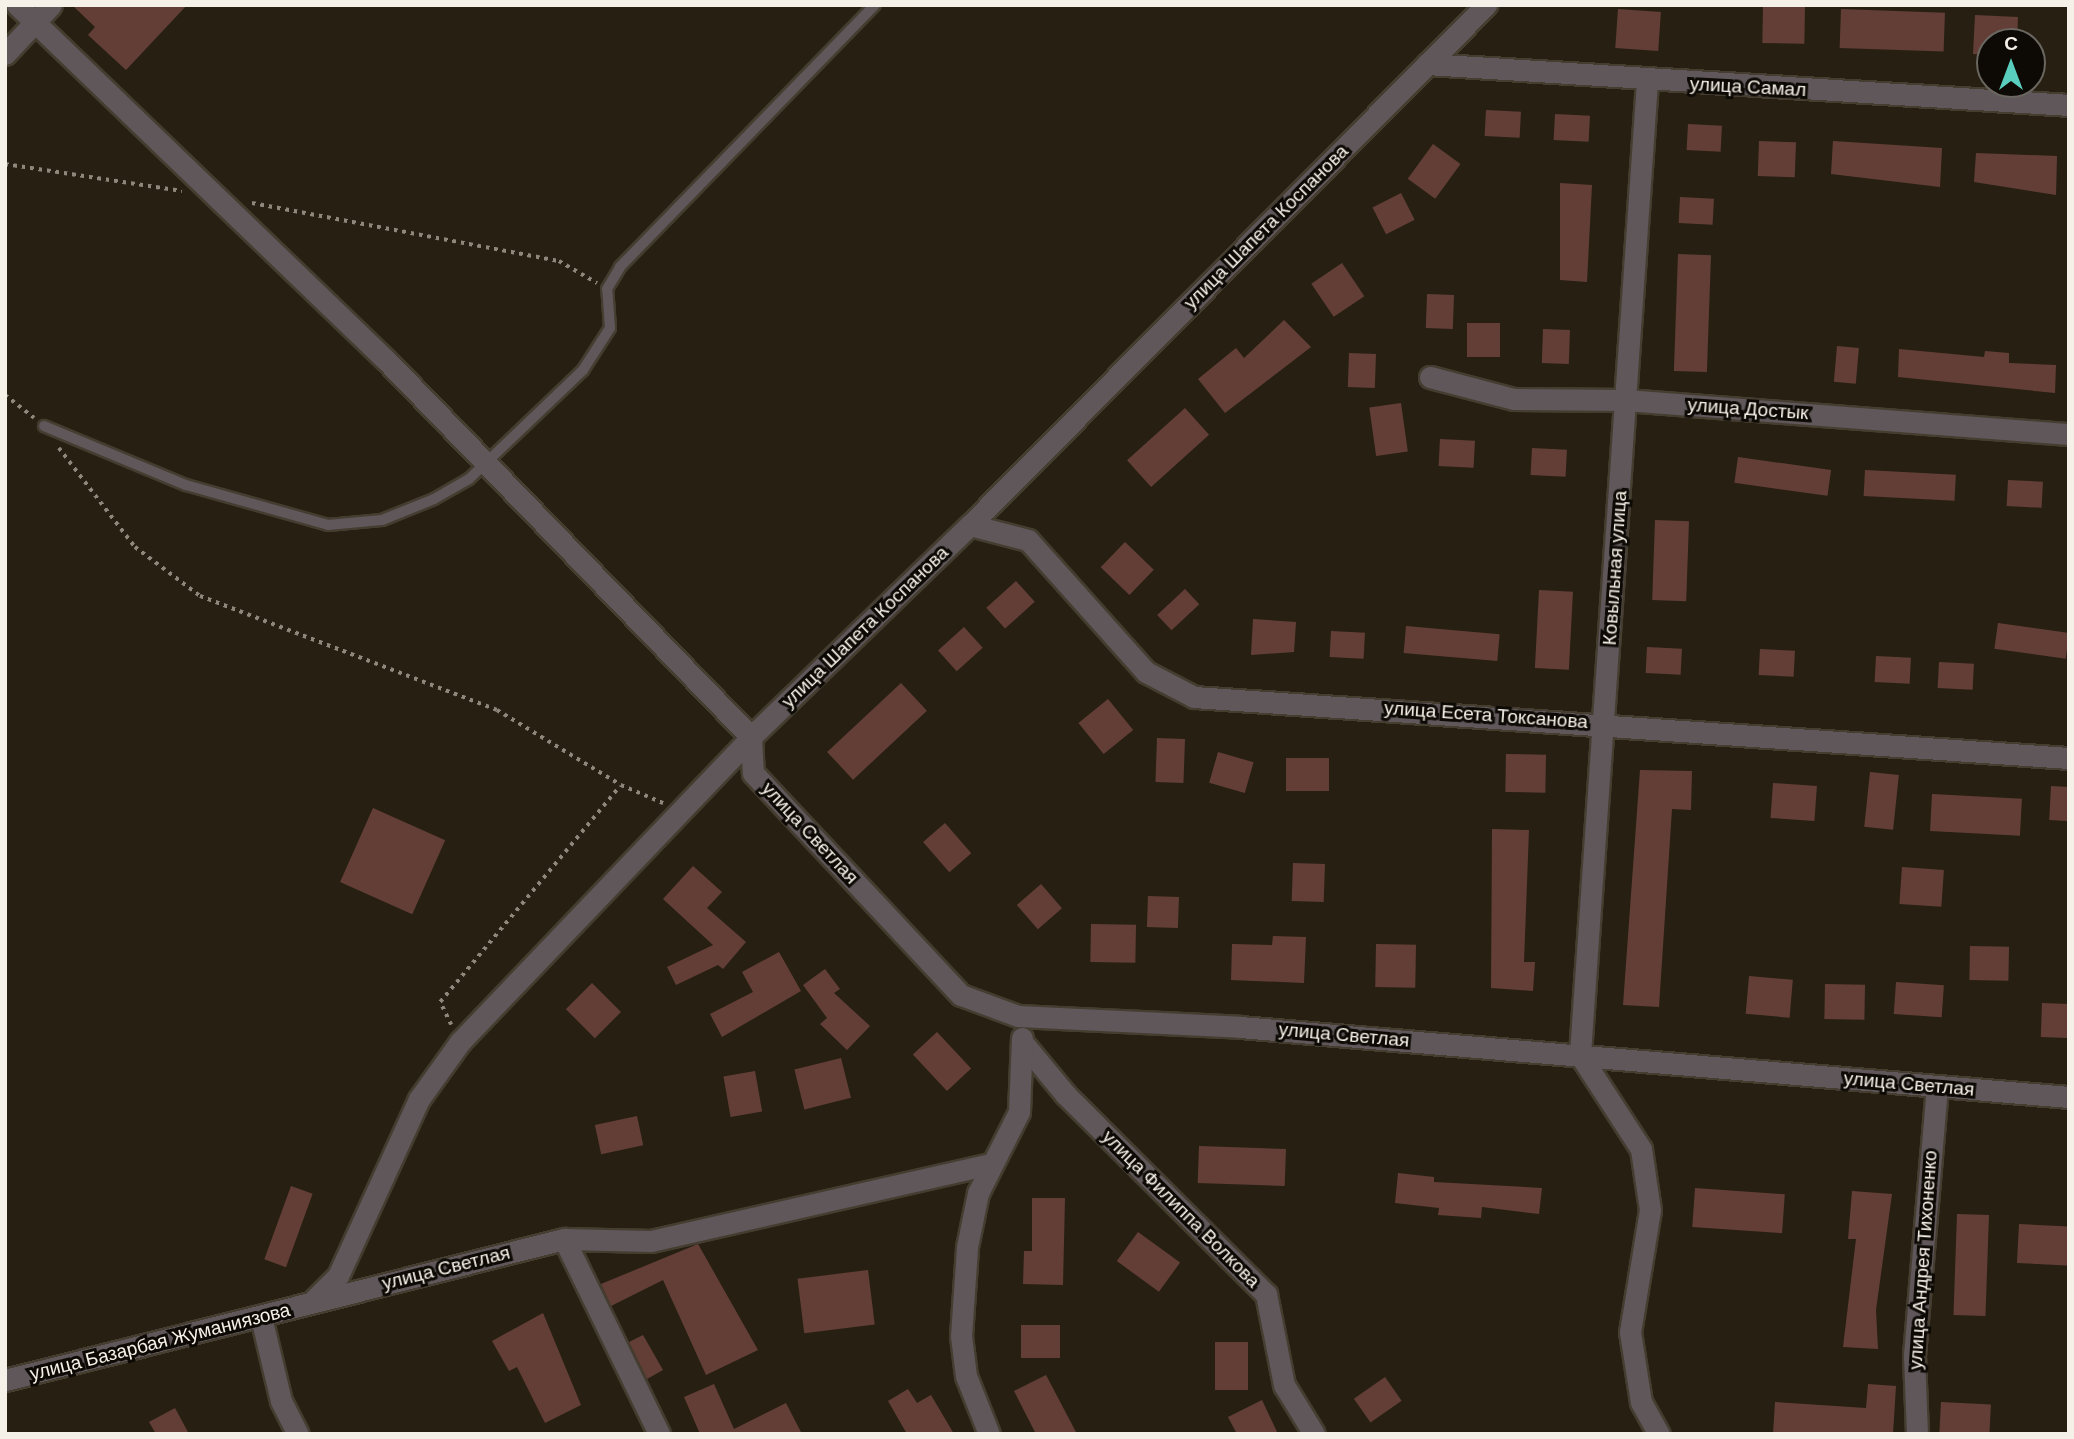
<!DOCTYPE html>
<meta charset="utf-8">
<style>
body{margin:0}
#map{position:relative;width:2074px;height:1439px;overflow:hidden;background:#272012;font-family:"DM Sans",sans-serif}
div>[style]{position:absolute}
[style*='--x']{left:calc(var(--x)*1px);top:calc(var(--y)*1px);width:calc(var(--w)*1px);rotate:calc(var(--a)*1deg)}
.building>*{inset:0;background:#633e37;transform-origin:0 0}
.path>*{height:3.5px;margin-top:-1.75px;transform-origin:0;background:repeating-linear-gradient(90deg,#8d877c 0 3.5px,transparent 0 8.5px)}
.roads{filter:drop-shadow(2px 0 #443d30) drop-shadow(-2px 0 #443d30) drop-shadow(0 2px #443d30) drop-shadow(0 -2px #443d30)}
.lane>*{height:10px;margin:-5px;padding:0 5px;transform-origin:5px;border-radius:5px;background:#5f575a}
.street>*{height:21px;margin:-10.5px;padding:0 10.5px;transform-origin:10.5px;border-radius:10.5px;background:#5f575a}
span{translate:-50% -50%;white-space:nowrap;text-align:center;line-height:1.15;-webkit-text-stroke:6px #0d0a05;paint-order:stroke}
.street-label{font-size:19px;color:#f6f1e8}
.frame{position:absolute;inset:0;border:7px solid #f6f1e8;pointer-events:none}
.north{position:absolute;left:1976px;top:28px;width:70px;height:70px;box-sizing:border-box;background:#0d0a05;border:2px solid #6a6660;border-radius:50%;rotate:0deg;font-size:19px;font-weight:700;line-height:28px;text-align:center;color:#f6f1e8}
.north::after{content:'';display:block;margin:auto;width:24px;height:32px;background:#5acebe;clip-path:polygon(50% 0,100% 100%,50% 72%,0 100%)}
</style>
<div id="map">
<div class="building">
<div style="clip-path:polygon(72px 5px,187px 5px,126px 70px,88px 35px,95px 27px)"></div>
<div style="left:1763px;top:5px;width:42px;height:38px;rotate:1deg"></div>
<div style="left:1618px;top:9px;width:43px;height:39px;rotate:4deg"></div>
<div style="left:1841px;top:9px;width:104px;height:39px;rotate:2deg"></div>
<div style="clip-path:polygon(1975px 15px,2018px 17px,2017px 42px,1990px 42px,1990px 55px,1973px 54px)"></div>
<div style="left:1486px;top:110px;width:35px;height:26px;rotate:3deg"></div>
<div style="left:1555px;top:114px;width:35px;height:26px;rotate:3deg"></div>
<div style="left:1688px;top:124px;width:34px;height:26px;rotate:3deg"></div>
<div style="left:1759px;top:141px;width:37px;height:35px;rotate:2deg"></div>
<div style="clip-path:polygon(1833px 141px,1942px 148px,1940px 187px,1831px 174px)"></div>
<div style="left:1433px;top:144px;width:34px;height:43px;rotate:36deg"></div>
<div style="clip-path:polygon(1976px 153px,2057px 156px,2056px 195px,1974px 182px)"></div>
<div style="clip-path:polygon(1560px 183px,1592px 185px,1587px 282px,1560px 280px)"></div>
<div style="left:1401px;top:193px;width:30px;height:32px;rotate:63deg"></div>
<div style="left:1680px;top:197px;width:34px;height:26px;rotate:3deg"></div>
<div style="left:1678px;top:254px;width:33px;height:117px;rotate:2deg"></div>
<div style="left:1342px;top:263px;width:40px;height:37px;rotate:56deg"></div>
<div style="left:1427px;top:294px;width:27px;height:34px;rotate:2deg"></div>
<div style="clip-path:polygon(1284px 320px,1311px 347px,1225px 413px,1198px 379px,1236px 348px,1244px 358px)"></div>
<div style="left:1467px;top:323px;width:33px;height:34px"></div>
<div style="left:1543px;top:329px;width:27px;height:34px;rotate:2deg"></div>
<div style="left:1837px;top:346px;width:22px;height:36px;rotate:5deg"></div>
<div style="clip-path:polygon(1899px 349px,1984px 357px,1985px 351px,2009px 353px,2009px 363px,2056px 365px,2055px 393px,1898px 377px)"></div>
<div style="left:1349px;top:353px;width:27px;height:34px;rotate:2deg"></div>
<div style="left:1401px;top:403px;width:49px;height:32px;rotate:82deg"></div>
<div style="left:1185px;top:408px;width:36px;height:78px;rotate:48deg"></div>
<div style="left:1440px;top:439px;width:35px;height:27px;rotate:3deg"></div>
<div style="left:1532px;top:448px;width:35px;height:27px;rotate:3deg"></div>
<div style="left:1738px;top:457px;width:94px;height:26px;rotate:8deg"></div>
<div style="left:1865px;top:470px;width:91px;height:26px;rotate:3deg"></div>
<div style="left:2008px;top:480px;width:35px;height:26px;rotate:3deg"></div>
<div style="left:1655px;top:520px;width:34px;height:80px;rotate:2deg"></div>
<div style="left:1125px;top:542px;width:40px;height:35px;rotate:44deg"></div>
<div style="left:1016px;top:581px;width:28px;height:40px;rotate:48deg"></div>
<div style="left:1185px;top:589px;width:21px;height:38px;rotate:47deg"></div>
<div style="left:1539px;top:590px;width:34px;height:78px;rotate:3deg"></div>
<div style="clip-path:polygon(1253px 619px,1296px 622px,1294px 652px,1251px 655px)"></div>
<div style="left:1998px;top:623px;width:72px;height:26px;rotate:8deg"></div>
<div style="left:1406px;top:626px;width:94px;height:27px;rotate:5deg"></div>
<div style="left:964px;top:627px;width:28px;height:35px;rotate:48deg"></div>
<div style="left:1331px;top:631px;width:34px;height:26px;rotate:3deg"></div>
<div style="left:1647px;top:647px;width:35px;height:26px;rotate:3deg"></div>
<div style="left:1760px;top:649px;width:35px;height:26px;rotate:3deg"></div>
<div style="left:1876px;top:656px;width:35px;height:26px;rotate:3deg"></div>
<div style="left:1939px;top:662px;width:35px;height:26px;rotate:3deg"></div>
<div style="left:901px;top:683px;width:38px;height:101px;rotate:47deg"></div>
<div style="left:1108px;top:699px;width:40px;height:38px;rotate:51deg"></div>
<div style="left:1157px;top:738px;width:28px;height:44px;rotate:2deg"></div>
<div style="left:1218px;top:752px;width:37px;height:32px;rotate:16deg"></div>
<div style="left:1506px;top:754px;width:40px;height:38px;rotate:1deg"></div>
<div style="left:1286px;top:758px;width:43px;height:33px"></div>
<div style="clip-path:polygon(1640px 770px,1692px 771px,1691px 810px,1672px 809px,1659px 1007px,1623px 1005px)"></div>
<div style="left:1870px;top:772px;width:29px;height:55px;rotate:6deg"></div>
<div style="left:1773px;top:783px;width:44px;height:35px;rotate:4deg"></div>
<div style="left:2051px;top:786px;width:18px;height:34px;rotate:3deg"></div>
<div style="left:1932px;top:794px;width:90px;height:37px;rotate:3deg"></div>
<div style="left:373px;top:808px;width:79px;height:81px;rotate:24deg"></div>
<div style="left:945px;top:823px;width:40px;height:29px;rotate:49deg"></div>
<div style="clip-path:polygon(1492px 829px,1529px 830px,1524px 962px,1535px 962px,1533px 991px,1491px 988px)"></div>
<div style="left:1293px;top:863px;width:32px;height:38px;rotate:2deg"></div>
<div style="clip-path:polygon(693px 866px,722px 892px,707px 908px,746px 942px,723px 969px,718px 965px,676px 985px,667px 967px,713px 945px,663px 899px)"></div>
<div style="left:1902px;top:867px;width:42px;height:37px;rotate:4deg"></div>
<div style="left:1041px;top:884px;width:32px;height:32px;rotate:49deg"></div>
<div style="left:1148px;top:896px;width:31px;height:31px;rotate:2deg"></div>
<div style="left:1091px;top:924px;width:45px;height:38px;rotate:1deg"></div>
<div style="clip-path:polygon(1273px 936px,1306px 937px,1304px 983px,1231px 980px,1232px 944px,1272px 945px)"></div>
<div style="left:1376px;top:944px;width:40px;height:43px;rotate:1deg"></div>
<div style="left:1970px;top:946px;width:39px;height:34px;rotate:1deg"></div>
<div style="clip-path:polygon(779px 952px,801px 991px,722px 1037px,710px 1014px,753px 992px,742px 972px)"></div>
<div style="clip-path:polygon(825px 969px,840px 989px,834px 993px,870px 1026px,847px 1050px,820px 1024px,827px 1018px,803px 985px)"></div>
<div style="left:1749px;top:976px;width:44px;height:38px;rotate:5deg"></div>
<div style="left:1896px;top:982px;width:48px;height:32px;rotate:4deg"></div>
<div style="left:592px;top:983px;width:41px;height:37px;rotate:45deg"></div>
<div style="left:1825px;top:984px;width:40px;height:35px;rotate:1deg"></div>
<div style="left:2042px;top:1003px;width:27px;height:34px;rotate:2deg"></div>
<div style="left:937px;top:1032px;width:50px;height:33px;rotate:47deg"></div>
<div style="left:841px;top:1058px;width:41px;height:48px;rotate:76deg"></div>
<div style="left:755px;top:1071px;width:41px;height:32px;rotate:80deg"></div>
<div style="left:637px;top:1116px;width:30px;height:43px;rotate:78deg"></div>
<div style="left:1199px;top:1146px;width:87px;height:37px;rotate:2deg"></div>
<div style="clip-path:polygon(1398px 1173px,1434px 1177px,1434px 1182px,1542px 1188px,1539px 1214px,1482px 1207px,1481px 1218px,1438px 1215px,1439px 1208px,1395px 1203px)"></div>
<div style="left:291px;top:1186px;width:23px;height:78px;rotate:20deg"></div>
<div style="left:1695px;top:1188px;width:90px;height:39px;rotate:4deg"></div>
<div style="clip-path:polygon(1852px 1191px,1892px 1194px,1876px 1310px,1878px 1349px,1843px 1347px,1856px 1239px,1848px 1239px)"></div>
<div style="clip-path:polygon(1032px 1198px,1065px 1198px,1063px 1285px,1023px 1284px,1024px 1251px,1032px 1251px)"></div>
<div style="left:1957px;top:1214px;width:32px;height:101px;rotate:2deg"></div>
<div style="left:2019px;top:1224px;width:50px;height:39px;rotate:3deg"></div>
<div style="left:1138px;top:1232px;width:52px;height:36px;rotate:36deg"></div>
<div style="clip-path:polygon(698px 1244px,758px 1350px,706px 1375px,663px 1280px,611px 1306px,601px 1284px)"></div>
<div style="left:868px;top:1270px;width:55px;height:71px;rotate:83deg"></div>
<div style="clip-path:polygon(543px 1313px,581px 1405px,545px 1423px,517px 1367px,509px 1371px,492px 1341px)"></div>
<div style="left:1021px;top:1325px;width:39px;height:33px"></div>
<div style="clip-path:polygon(643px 1335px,663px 1370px,647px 1379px,629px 1342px)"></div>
<div style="left:1215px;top:1342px;width:33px;height:48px"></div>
<div style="clip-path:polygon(1046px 1375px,1077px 1434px,1036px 1434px,1014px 1391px)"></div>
<div style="left:1385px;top:1377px;width:29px;height:38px;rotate:55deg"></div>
<div style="clip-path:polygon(714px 1384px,734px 1429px,786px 1403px,802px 1434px,700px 1434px,684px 1397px)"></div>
<div style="clip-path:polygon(1868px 1384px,1896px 1386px,1893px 1434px,1773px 1434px,1775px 1402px,1866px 1408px)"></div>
<div style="clip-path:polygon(908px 1389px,917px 1403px,931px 1395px,954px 1434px,907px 1434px,888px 1401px)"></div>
<div style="clip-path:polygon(1262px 1400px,1278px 1434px,1237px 1434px,1228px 1417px)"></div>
<div style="left:1941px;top:1402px;width:50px;height:32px;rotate:3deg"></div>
<div style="clip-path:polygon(175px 1408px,189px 1434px,156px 1434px,149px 1422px)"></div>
</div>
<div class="path">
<div style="--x:5;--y:164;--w:179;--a:8.7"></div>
<div style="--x:252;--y:203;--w:312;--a:10.7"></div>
<div style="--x:559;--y:261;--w:44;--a:30.1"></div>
<div style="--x:5;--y:395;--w:37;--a:38"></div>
<div style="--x:59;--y:448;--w:125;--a:52.5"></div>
<div style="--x:135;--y:547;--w:81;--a:37"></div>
<div style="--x:200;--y:596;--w:318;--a:21"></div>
<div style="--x:497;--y:710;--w:145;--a:31.2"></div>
<div style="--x:621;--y:785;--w:46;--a:23.2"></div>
<div style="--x:451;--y:1025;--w:25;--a:-116"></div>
<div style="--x:440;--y:1002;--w:281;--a:-50.2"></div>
</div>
<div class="roads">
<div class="lane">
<div style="--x:44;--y:426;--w:154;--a:22.6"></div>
<div style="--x:186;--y:485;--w:148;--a:15.7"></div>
<div style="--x:328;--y:525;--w:54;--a:-5.3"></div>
<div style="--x:382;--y:520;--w:56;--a:-22"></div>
<div style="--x:434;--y:499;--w:40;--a:-29.7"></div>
<div style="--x:469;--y:479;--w:158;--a:-43.7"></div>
<div style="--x:583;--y:370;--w:50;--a:-57.3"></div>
<div style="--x:610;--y:328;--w:39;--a:-94"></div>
<div style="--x:607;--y:289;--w:26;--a:-59"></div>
<div style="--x:620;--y:267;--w:366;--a:-45.8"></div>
</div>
<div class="street">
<div style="--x:17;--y:5;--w:513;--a:43.9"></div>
<div style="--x:387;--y:361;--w:523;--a:45.93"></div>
<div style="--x:751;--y:737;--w:36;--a:87"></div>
<div style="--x:753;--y:773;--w:304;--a:46.9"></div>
<div style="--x:961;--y:995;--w:61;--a:20.2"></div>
<div style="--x:1018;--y:1016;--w:222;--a:2.8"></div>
<div style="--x:1240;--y:1027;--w:832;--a:4.83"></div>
<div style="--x:5;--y:54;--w:67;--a:-46.8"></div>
<div style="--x:1427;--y:64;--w:643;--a:3.65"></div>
<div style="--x:1647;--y:81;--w:976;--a:93.94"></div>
<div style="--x:1580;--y:1055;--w:112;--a:57"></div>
<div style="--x:1641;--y:1149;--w:62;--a:81.6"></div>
<div style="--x:1650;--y:1210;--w:124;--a:99.3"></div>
<div style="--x:1630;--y:1332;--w:71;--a:81.1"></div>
<div style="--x:1641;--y:1402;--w:37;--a:61"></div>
<div style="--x:1430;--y:377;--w:86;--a:14.8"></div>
<div style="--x:1513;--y:399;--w:113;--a:0.5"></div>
<div style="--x:1626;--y:400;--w:444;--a:4.4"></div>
<div style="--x:970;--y:525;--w:60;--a:14.5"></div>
<div style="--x:1028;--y:540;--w:177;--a:48.2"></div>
<div style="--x:1146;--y:672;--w:54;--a:27.5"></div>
<div style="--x:1194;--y:697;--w:877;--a:3.99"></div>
<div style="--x:1023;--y:1043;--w:66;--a:50.5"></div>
<div style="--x:1065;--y:1094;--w:284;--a:44.9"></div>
<div style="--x:1266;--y:1294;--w:93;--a:78.8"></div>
<div style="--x:1284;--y:1385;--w:57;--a:58.5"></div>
<div style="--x:564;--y:1239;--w:217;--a:64"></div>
<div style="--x:314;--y:1300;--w:34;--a:-45"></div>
<div style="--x:338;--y:1276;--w:195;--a:-65.4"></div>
<div style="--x:419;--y:1099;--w:70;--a:-54.3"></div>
<div style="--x:460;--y:1042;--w:422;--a:-46.3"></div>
<div style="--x:751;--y:737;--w:305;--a:-44.1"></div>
<div style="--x:970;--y:525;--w:733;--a:-45.22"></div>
<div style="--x:261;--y:1317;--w:86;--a:76.6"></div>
<div style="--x:281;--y:1401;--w:37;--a:63"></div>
<div style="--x:5;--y:1380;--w:577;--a:-14.16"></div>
<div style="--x:564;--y:1239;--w:87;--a:1.3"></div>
<div style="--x:651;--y:1241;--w:347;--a:-12.8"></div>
<div style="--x:989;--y:1434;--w:62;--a:-111.6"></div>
<div style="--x:966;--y:1376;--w:40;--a:-97.1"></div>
<div style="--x:961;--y:1336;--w:89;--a:-86.1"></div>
<div style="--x:967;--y:1247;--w:55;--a:-78.5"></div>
<div style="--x:978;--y:1193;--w:91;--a:-63.2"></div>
<div style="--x:1019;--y:1112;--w:74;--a:-87.7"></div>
<div style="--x:1917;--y:1434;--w:79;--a:-92.2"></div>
<div style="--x:1914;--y:1355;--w:270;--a:-85.1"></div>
</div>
</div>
<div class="street-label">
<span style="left:1748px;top:87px;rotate:3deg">улица Самал</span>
<span style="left:1266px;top:227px;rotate:-45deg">улица Шапета Коспанова</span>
<span style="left:1748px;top:409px;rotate:4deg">улица Достык</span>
<span style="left:1615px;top:568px;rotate:-86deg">Ковыльная улица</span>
<span style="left:865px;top:627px;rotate:-44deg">улица Шапета Коспанова</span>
<span style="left:1486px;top:715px;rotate:4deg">улица Есета Токсанова</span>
<span style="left:810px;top:833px;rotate:47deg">улица Светлая</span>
<span style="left:1344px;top:1035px;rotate:5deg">улица Светлая</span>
<span style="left:1909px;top:1084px;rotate:5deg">улица Светлая</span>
<span style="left:1181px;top:1209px;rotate:45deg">улица Филиппа Волкова</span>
<span style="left:1923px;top:1260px;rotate:-86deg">улица Андрея Тихоненко</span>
<span style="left:446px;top:1268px;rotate:-14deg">улица Светлая</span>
<span style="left:160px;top:1342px;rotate:-14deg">улица Базарбая Жуманиязова</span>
</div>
<div class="frame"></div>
<div class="north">С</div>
</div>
